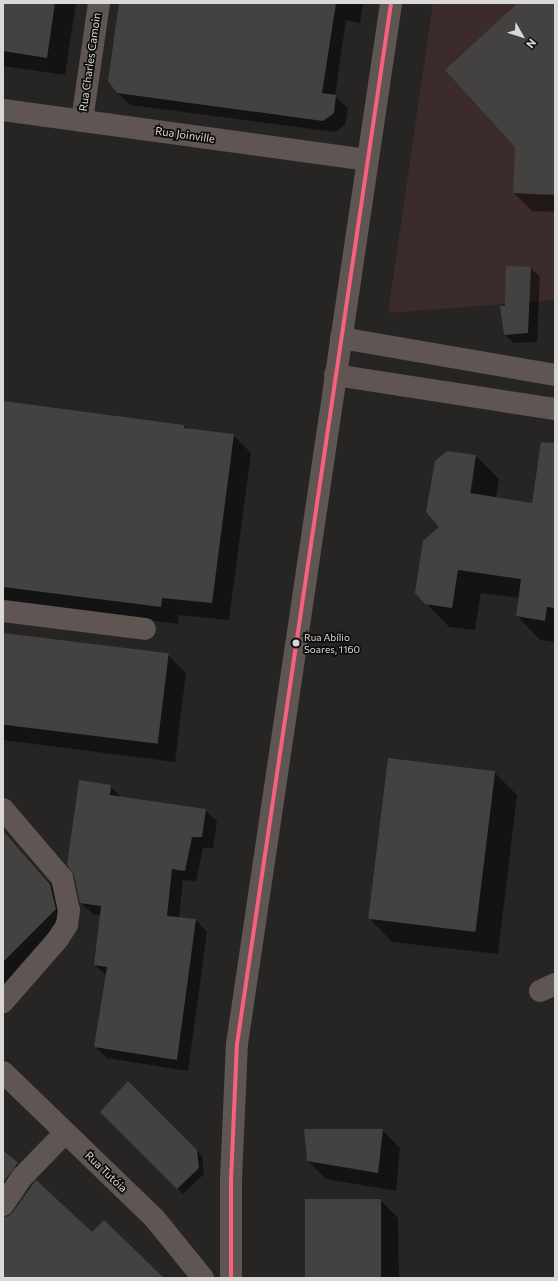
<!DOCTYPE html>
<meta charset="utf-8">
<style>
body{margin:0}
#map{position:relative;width:558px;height:1281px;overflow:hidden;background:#262524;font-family:Commissioner,sans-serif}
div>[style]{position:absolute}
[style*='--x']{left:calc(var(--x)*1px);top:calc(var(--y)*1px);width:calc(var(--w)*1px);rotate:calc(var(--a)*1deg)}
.green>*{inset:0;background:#3c2b2b}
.shadow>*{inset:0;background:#0007}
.building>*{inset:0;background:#434241;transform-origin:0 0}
.minor>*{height:22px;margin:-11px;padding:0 11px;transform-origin:11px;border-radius:11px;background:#5f5552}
.bus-1>*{height:4px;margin:-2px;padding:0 2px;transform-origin:2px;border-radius:2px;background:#f8607d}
.dots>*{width:11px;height:11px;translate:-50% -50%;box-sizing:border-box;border:2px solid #0f0e0d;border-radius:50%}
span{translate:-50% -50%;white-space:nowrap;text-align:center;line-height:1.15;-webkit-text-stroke:3.5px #0f0e0d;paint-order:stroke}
.bus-label{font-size:10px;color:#dad9d8}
.left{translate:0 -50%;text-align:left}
.street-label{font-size:11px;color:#dad9d8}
.frame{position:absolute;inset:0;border:4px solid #dad9d8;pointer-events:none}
.north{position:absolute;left:502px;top:16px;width:40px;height:40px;-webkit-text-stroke:3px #0f0e0d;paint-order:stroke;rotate:129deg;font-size:11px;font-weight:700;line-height:16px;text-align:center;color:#dad9d8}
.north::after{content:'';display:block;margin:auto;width:14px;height:18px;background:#dad9d8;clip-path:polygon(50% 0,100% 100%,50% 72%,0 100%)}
</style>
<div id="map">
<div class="green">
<div style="clip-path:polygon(433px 3px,555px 3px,555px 300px,388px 313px)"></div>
</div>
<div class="shadow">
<div style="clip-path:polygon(3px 3px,76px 3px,65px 75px,3px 66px)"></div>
<div style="clip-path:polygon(121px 3px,363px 3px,360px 23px,346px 20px,335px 96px,348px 108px,345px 125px,335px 132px,130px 105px,118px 93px)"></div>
<div style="clip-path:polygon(519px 3px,555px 3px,555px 212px,532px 211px,514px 193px)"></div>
<div style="clip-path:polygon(531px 268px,540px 277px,537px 342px,514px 343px,505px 335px,506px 307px)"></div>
<div style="clip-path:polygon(3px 402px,184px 426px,188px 429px,233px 435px,251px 453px,229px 620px,179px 615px,178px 624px,3px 601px)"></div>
<div style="clip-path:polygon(evenodd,475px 455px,499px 479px,496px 498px,533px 504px,555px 468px,555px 642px,540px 640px,517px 616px,519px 598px,481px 593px,475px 630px,449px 627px,426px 603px,441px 527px,475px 455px,472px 474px,474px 474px,470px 498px,468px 498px,472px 474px)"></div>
<div style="clip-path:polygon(3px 634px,168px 655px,186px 673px,175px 762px,3px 740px)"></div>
<div style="clip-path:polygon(494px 772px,517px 795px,498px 954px,392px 942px,369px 918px)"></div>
<div style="clip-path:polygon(110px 786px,122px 798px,205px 810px,217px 821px,213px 848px,203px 848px,196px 881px,183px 880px,179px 918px,196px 920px,207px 932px,188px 1071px,107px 1058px,95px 1047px,107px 976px,95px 965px,101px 916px,93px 914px,81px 903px)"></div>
<div style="clip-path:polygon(3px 832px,68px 902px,73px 927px,3px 986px)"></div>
<div style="clip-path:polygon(128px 1082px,202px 1156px,204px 1174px,183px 1194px,101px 1112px)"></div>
<div style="clip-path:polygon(382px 1130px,400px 1148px,396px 1191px,326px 1179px,308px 1161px)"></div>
<div style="clip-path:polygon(3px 1149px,29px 1175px,3px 1212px)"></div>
<div style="clip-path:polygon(380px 1200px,398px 1218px,399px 1278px,307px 1278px)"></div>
</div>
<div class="building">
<div style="clip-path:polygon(3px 3px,55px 3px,47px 58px,3px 51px)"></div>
<div style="clip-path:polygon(119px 3px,336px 3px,322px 93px,336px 95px,334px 113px,323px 121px,117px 93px,108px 81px)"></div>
<div style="clip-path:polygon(518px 3px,555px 3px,555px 195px,513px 193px,515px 147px,445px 70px)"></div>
<div style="clip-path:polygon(506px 266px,531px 267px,528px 333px,504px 335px,500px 306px,505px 306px)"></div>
<div style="clip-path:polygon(3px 401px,184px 425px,184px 428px,234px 434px,212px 603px,162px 598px,161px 607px,3px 587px)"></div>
<div style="clip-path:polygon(541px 442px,555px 443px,555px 608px,547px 607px,545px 621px,516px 616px,521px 579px,458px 570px,452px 608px,425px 604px,415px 593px,423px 541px,439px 527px,426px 512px,435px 461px,447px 451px,476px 455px,470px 493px,532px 503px)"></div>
<div style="left:3px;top:633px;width:167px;height:91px;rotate:7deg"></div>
<div style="left:388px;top:758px;width:108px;height:162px;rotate:7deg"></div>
<div style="clip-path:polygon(79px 780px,111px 785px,110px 795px,206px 809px,202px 837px,192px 837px,185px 871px,172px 869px,167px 916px,196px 919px,177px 1060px,94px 1047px,107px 967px,94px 965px,101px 906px,80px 903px,74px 875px,67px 865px)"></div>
<div style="clip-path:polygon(3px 831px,50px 884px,56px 909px,3px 962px)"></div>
<div style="clip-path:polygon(128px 1081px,197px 1150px,199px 1168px,177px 1189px,100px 1112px)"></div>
<div style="clip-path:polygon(304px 1129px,383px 1129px,378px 1173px,307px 1161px)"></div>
<div style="clip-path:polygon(3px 1150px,18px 1163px,3px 1183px)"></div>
<div style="clip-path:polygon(36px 1180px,92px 1232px,104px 1220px,164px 1278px,3px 1278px,3px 1217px,9px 1216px,13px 1212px)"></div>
<div style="left:381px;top:1199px;width:79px;height:76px;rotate:90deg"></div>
</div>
<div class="minor">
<div style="--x:3;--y:110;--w:367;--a:7.8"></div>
<div style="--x:82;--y:121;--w:119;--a:-81.8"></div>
<div style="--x:341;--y:338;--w:217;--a:9.8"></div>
<div style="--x:335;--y:375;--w:223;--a:8.8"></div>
<div style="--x:3;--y:611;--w:143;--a:7.2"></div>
<div style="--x:3;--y:809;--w:91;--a:49.5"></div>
<div style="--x:62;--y:878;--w:33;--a:78"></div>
<div style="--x:69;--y:910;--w:15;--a:98"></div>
<div style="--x:67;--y:925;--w:17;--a:123"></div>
<div style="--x:58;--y:939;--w:84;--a:131.1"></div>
<div style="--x:540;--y:991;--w:17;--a:-25"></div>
<div style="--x:3;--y:1072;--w:211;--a:44"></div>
<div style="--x:155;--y:1219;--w:76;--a:50.9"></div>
<div style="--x:3;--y:1205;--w:34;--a:-56"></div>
<div style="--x:22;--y:1177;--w:62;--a:-45.7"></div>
<div style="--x:231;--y:1278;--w:98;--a:-90"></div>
<div style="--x:231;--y:1180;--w:136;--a:-87.5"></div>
<div style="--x:237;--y:1044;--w:1052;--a:-81.58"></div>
</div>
<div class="bus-1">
<div style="--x:231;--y:1278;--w:98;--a:-90"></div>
<div style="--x:231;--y:1180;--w:136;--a:-87.5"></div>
<div style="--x:237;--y:1044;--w:1052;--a:-81.58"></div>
</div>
<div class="dots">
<div style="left:296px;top:643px;background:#dad9d8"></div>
</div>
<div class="bus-label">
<span class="left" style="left:304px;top:643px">Rua Abílio<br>Soares, 1160</span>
</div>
<div class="street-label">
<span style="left:90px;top:62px;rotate:-82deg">Rua Charles Camoin</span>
<span style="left:185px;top:135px;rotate:8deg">Rua Joinville</span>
<span style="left:106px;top:1172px;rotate:44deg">Rua Tutóia</span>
</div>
<div class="frame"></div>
<div class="north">N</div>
</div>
